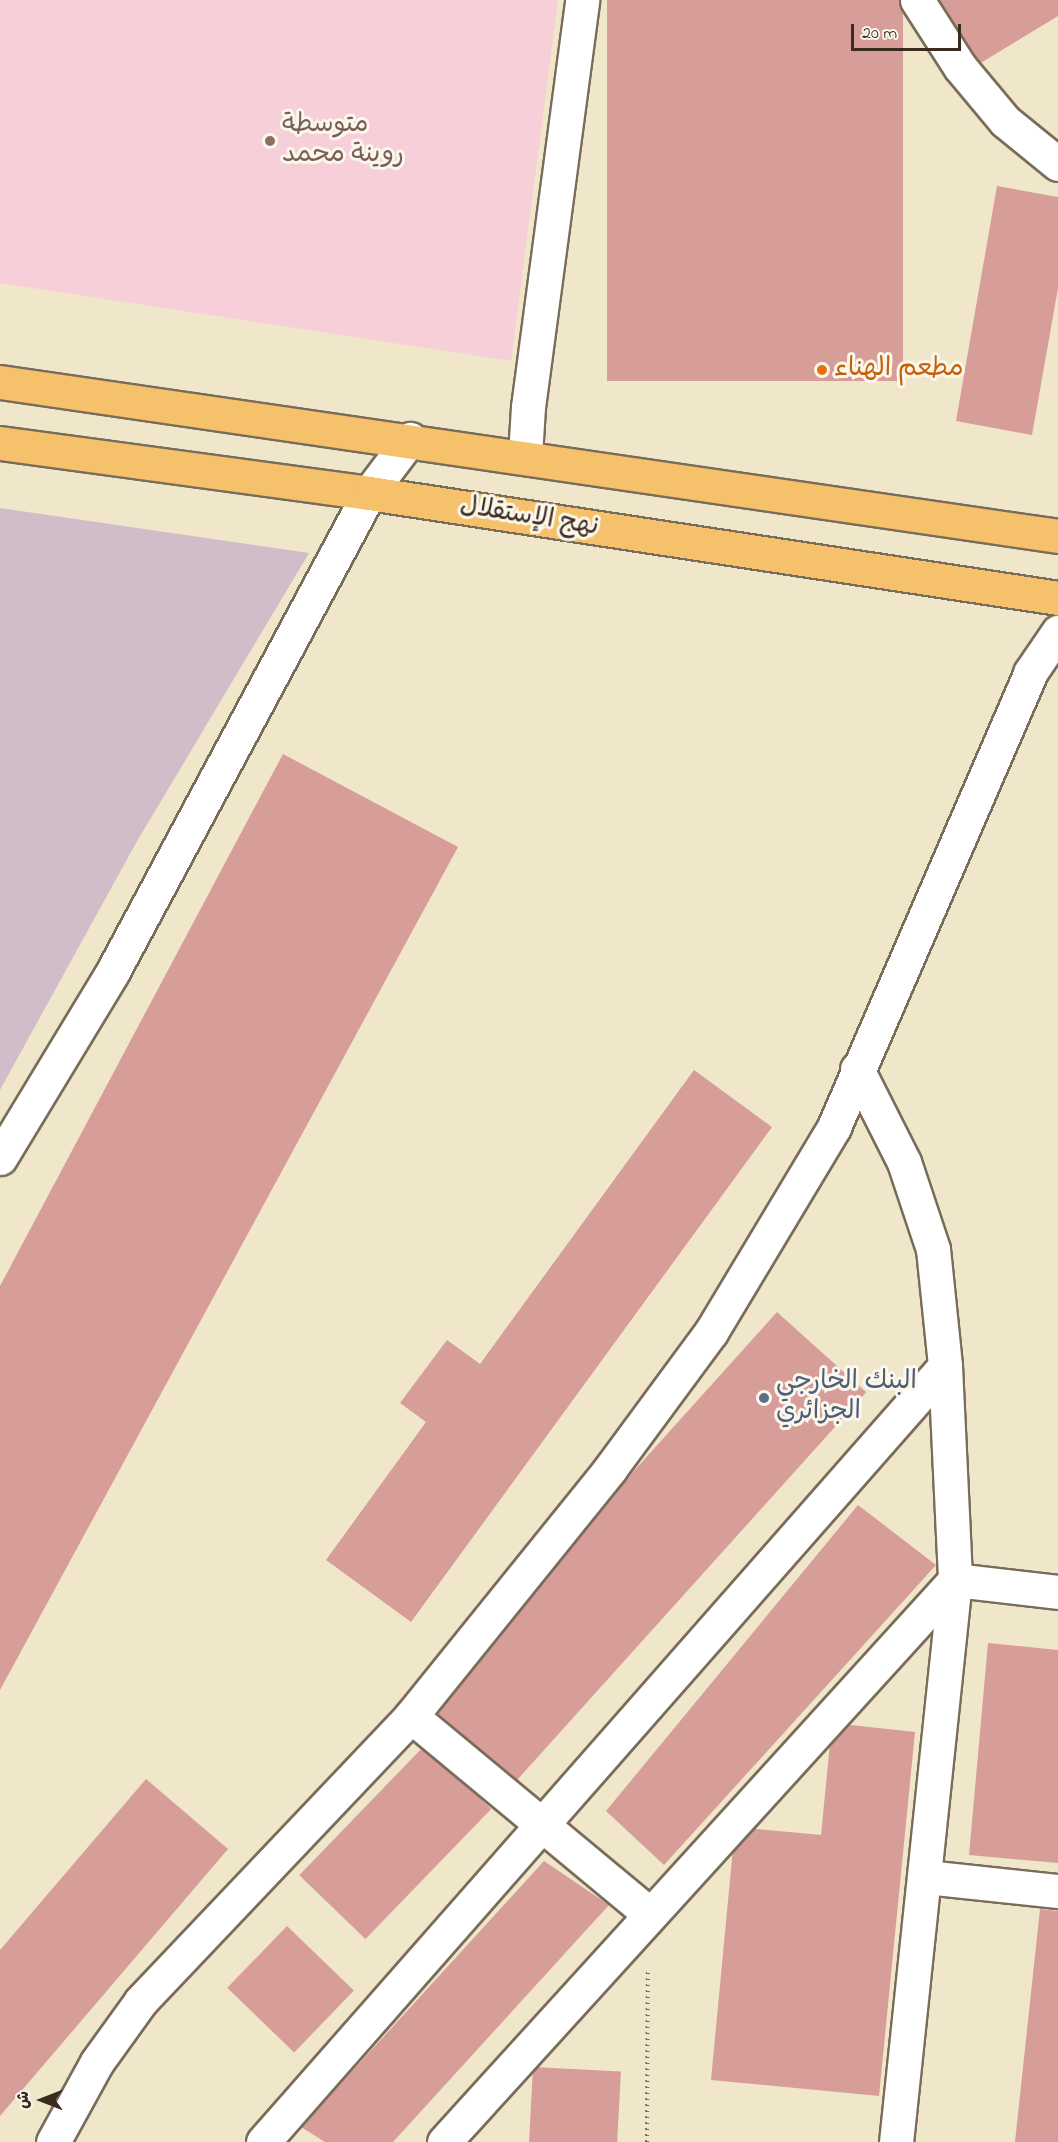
<!DOCTYPE html>
<meta charset="utf-8">
<style>
body{margin:0}
#map{position:relative;width:1058px;height:2142px;overflow:hidden;background:#f0e6ca;font-family:"Indie Flower","Playpen Sans Arabic",sans-serif}
div>[style]{position:absolute}
[style*='--x']{left:calc(var(--x)*1px);top:calc(var(--y)*1px);width:calc(var(--w)*1px);rotate:calc(var(--a)*1deg)}
.built>*{inset:0;background:#f6cfd8}
.industrial>*{inset:0;background:#d1bdca}
.building>*{inset:0;background:#d79d99;transform-origin:0 0}
.path>*{height:4px;margin-top:-2px;transform-origin:0;background:repeating-linear-gradient(90deg,#7a6c5a 0 1.5px,transparent 0 6px)}
.roads{filter:drop-shadow(2px 0 #7a6c5a) drop-shadow(-2px 0 #7a6c5a) drop-shadow(0 2px #7a6c5a) drop-shadow(0 -2px #7a6c5a)}
.minor>*{height:33px;margin:-16.5px;padding:0 16.5px;transform-origin:16.5px;border-radius:16.5px;background:#fff}
.primary>*{height:33px;margin:-16.5px;padding:0 16.5px;transform-origin:16.5px;border-radius:16.5px;background:#f5c16b}
.dots>*{width:16px;height:16px;translate:-50% -50%;box-sizing:border-box;border:3px solid #fbf7ec;border-radius:50%}
span{translate:-50% -50%;white-space:nowrap;text-align:center;line-height:1.15;-webkit-text-stroke:6px #fbf7ec;paint-order:stroke}
.education-label{font-size:26px;color:#785e54}
.left{translate:0 -50%;text-align:left}
.food-label{font-size:26px;color:#c56008}
.street-label{font-size:26px;color:#3b2a1e}
.service-label{font-size:26px;color:#4e5e75}
.north{position:absolute;left:12px;top:2070px;width:60px;height:60px;-webkit-text-stroke:4px #fbf7ec;paint-order:stroke;rotate:270deg;font-size:16px;font-weight:700;line-height:24px;text-align:center;color:#3b2a1e}
.north::after{content:'';display:block;margin:auto;width:21px;height:27px;background:#3b2a1e;clip-path:polygon(50% 0,100% 100%,50% 72%,0 100%)}
.scale{position:absolute;left:851px;top:24px;width:110px;height:27px;box-sizing:border-box;border:3px solid #3b2a1e;border-top:0;padding-left:8px;font-size:18px;line-height:21px;white-space:nowrap;color:#3b2a1e;-webkit-text-stroke:4px #fbf7ec;paint-order:stroke}
</style>
<div id="map">
<div class="built">
<div style="clip-path:polygon(0 0,558px 0,511px 361px,0 283px)"></div>
</div>
<div class="industrial">
<div style="clip-path:polygon(0 508px,309px 553px,136px 843px,0 1090px)"></div>
</div>
<div class="building">
<div style="left:607px;top:0;width:296px;height:381px"></div>
<div style="clip-path:polygon(932px 0,1058px 0,1058px 16px,974px 67px)"></div>
<div style="clip-path:polygon(997px 186px,1058px 197px,1058px 288px,1032px 435px,956px 421px)"></div>
<div style="clip-path:polygon(283px 754px,458px 847px,0 1690px,0 1286px)"></div>
<div style="clip-path:polygon(694px 1070px,772px 1127px,411px 1622px,326px 1560px,426px 1422px,400px 1403px,447px 1340px,480px 1364px)"></div>
<div style="left:777px;top:1312px;width:120px;height:526px;rotate:42deg"></div>
<div style="clip-path:polygon(858px 1505px,936px 1565px,664px 1865px,606px 1811px)"></div>
<div style="clip-path:polygon(988px 1643px,1058px 1650px,1058px 1863px,969px 1855px)"></div>
<div style="clip-path:polygon(832px 1723px,915px 1732px,879px 2096px,711px 2080px,735px 1827px,821px 1835px)"></div>
<div style="left:425px;top:1745px;width:92px;height:181px;rotate:44deg"></div>
<div style="clip-path:polygon(146px 1779px,228px 1849px,0 2116px,0 1950px)"></div>
<div style="clip-path:polygon(544px 1861px,609px 1905px,393px 2142px,325px 2142px,301px 2127px)"></div>
<div style="clip-path:polygon(1040px 1909px,1058px 1911px,1058px 2142px,1015px 2142px)"></div>
<div style="left:287px;top:1926px;width:93px;height:86px;rotate:44deg"></div>
<div style="left:533px;top:2067px;width:88px;height:75px;rotate:3deg"></div>
</div>
<div class="path">
<div style="--x:647;--y:2142;--w:171;--a:-89.7"></div>
</div>
<div class="roads">
<div class="minor">
<div style="--x:917;--y:0;--w:80;--a:57.3"></div>
<div style="--x:960;--y:67;--w:70;--a:50.2"></div>
<div style="--x:1005;--y:121;--w:68;--a:39.1"></div>
<div style="--x:525;--y:456;--w:49;--a:-86.5"></div>
<div style="--x:528;--y:407;--w:411;--a:-82.4"></div>
<div style="--x:857;--y:1069;--w:104;--a:63.2"></div>
<div style="--x:904;--y:1162;--w:92;--a:71.6"></div>
<div style="--x:933;--y:1249;--w:118;--a:84.1"></div>
<div style="--x:945;--y:1366;--w:214;--a:87.3"></div>
<div style="--x:955;--y:1580;--w:565;--a:95.99"></div>
<div style="--x:0;--y:1158;--w:216;--a:-58.8"></div>
<div style="--x:112;--y:973;--w:544;--a:-61.83"></div>
<div style="--x:369;--y:493;--w:68;--a:-52.8"></div>
<div style="--x:411;--y:1716;--w:308;--a:39.7"></div>
<div style="--x:926;--y:1877;--w:133;--a:6.1"></div>
<div style="--x:53;--y:2142;--w:91;--a:-61.2"></div>
<div style="--x:97;--y:2062;--w:75;--a:-54.2"></div>
<div style="--x:141;--y:2001;--w:393;--a:-46.5"></div>
<div style="--x:411;--y:1716;--w:317;--a:-51.1"></div>
<div style="--x:610;--y:1469;--w:170;--a:-53.6"></div>
<div style="--x:711;--y:1332;--w:239;--a:-59"></div>
<div style="--x:834;--y:1127;--w:495;--a:-66.6"></div>
<div style="--x:1030;--y:673;--w:50;--a:-55.7"></div>
<div style="--x:263;--y:2142;--w:1033;--a:-48.69"></div>
<div style="--x:444;--y:2142;--w:760;--a:-47.72"></div>
<div style="--x:955;--y:1580;--w:104;--a:6.6"></div>
</div>
<div class="primary">
<div style="--x:0;--y:382;--w:1069;--a:8.28"></div>
<div style="--x:0;--y:443;--w:372;--a:7.7"></div>
<div style="--x:369;--y:493;--w:697;--a:8.66"></div>
</div>
</div>
<div class="dots">
<div style="left:270px;top:141px;background:#8d6e63"></div>
<div style="left:822px;top:370px;background:#e8710a"></div>
<div style="left:764px;top:1398px;background:#5c6f8a"></div>
</div>
<div class="education-label">
<span class="left" style="left:282px;top:141px">متوسطة<br>روينة محمد</span>
</div>
<div class="food-label">
<span class="left" style="left:834px;top:370px">مطعم الهناء</span>
</div>
<div class="street-label">
<span style="left:529px;top:518px;rotate:9deg">نهج الإستقلال</span>
</div>
<div class="service-label">
<span class="left" style="left:776px;top:1398px">البنك الخارجي<br>الجزائري</span>
</div>
<div class="north">ش</div>
<div class="scale">20 m</div>
</div>
